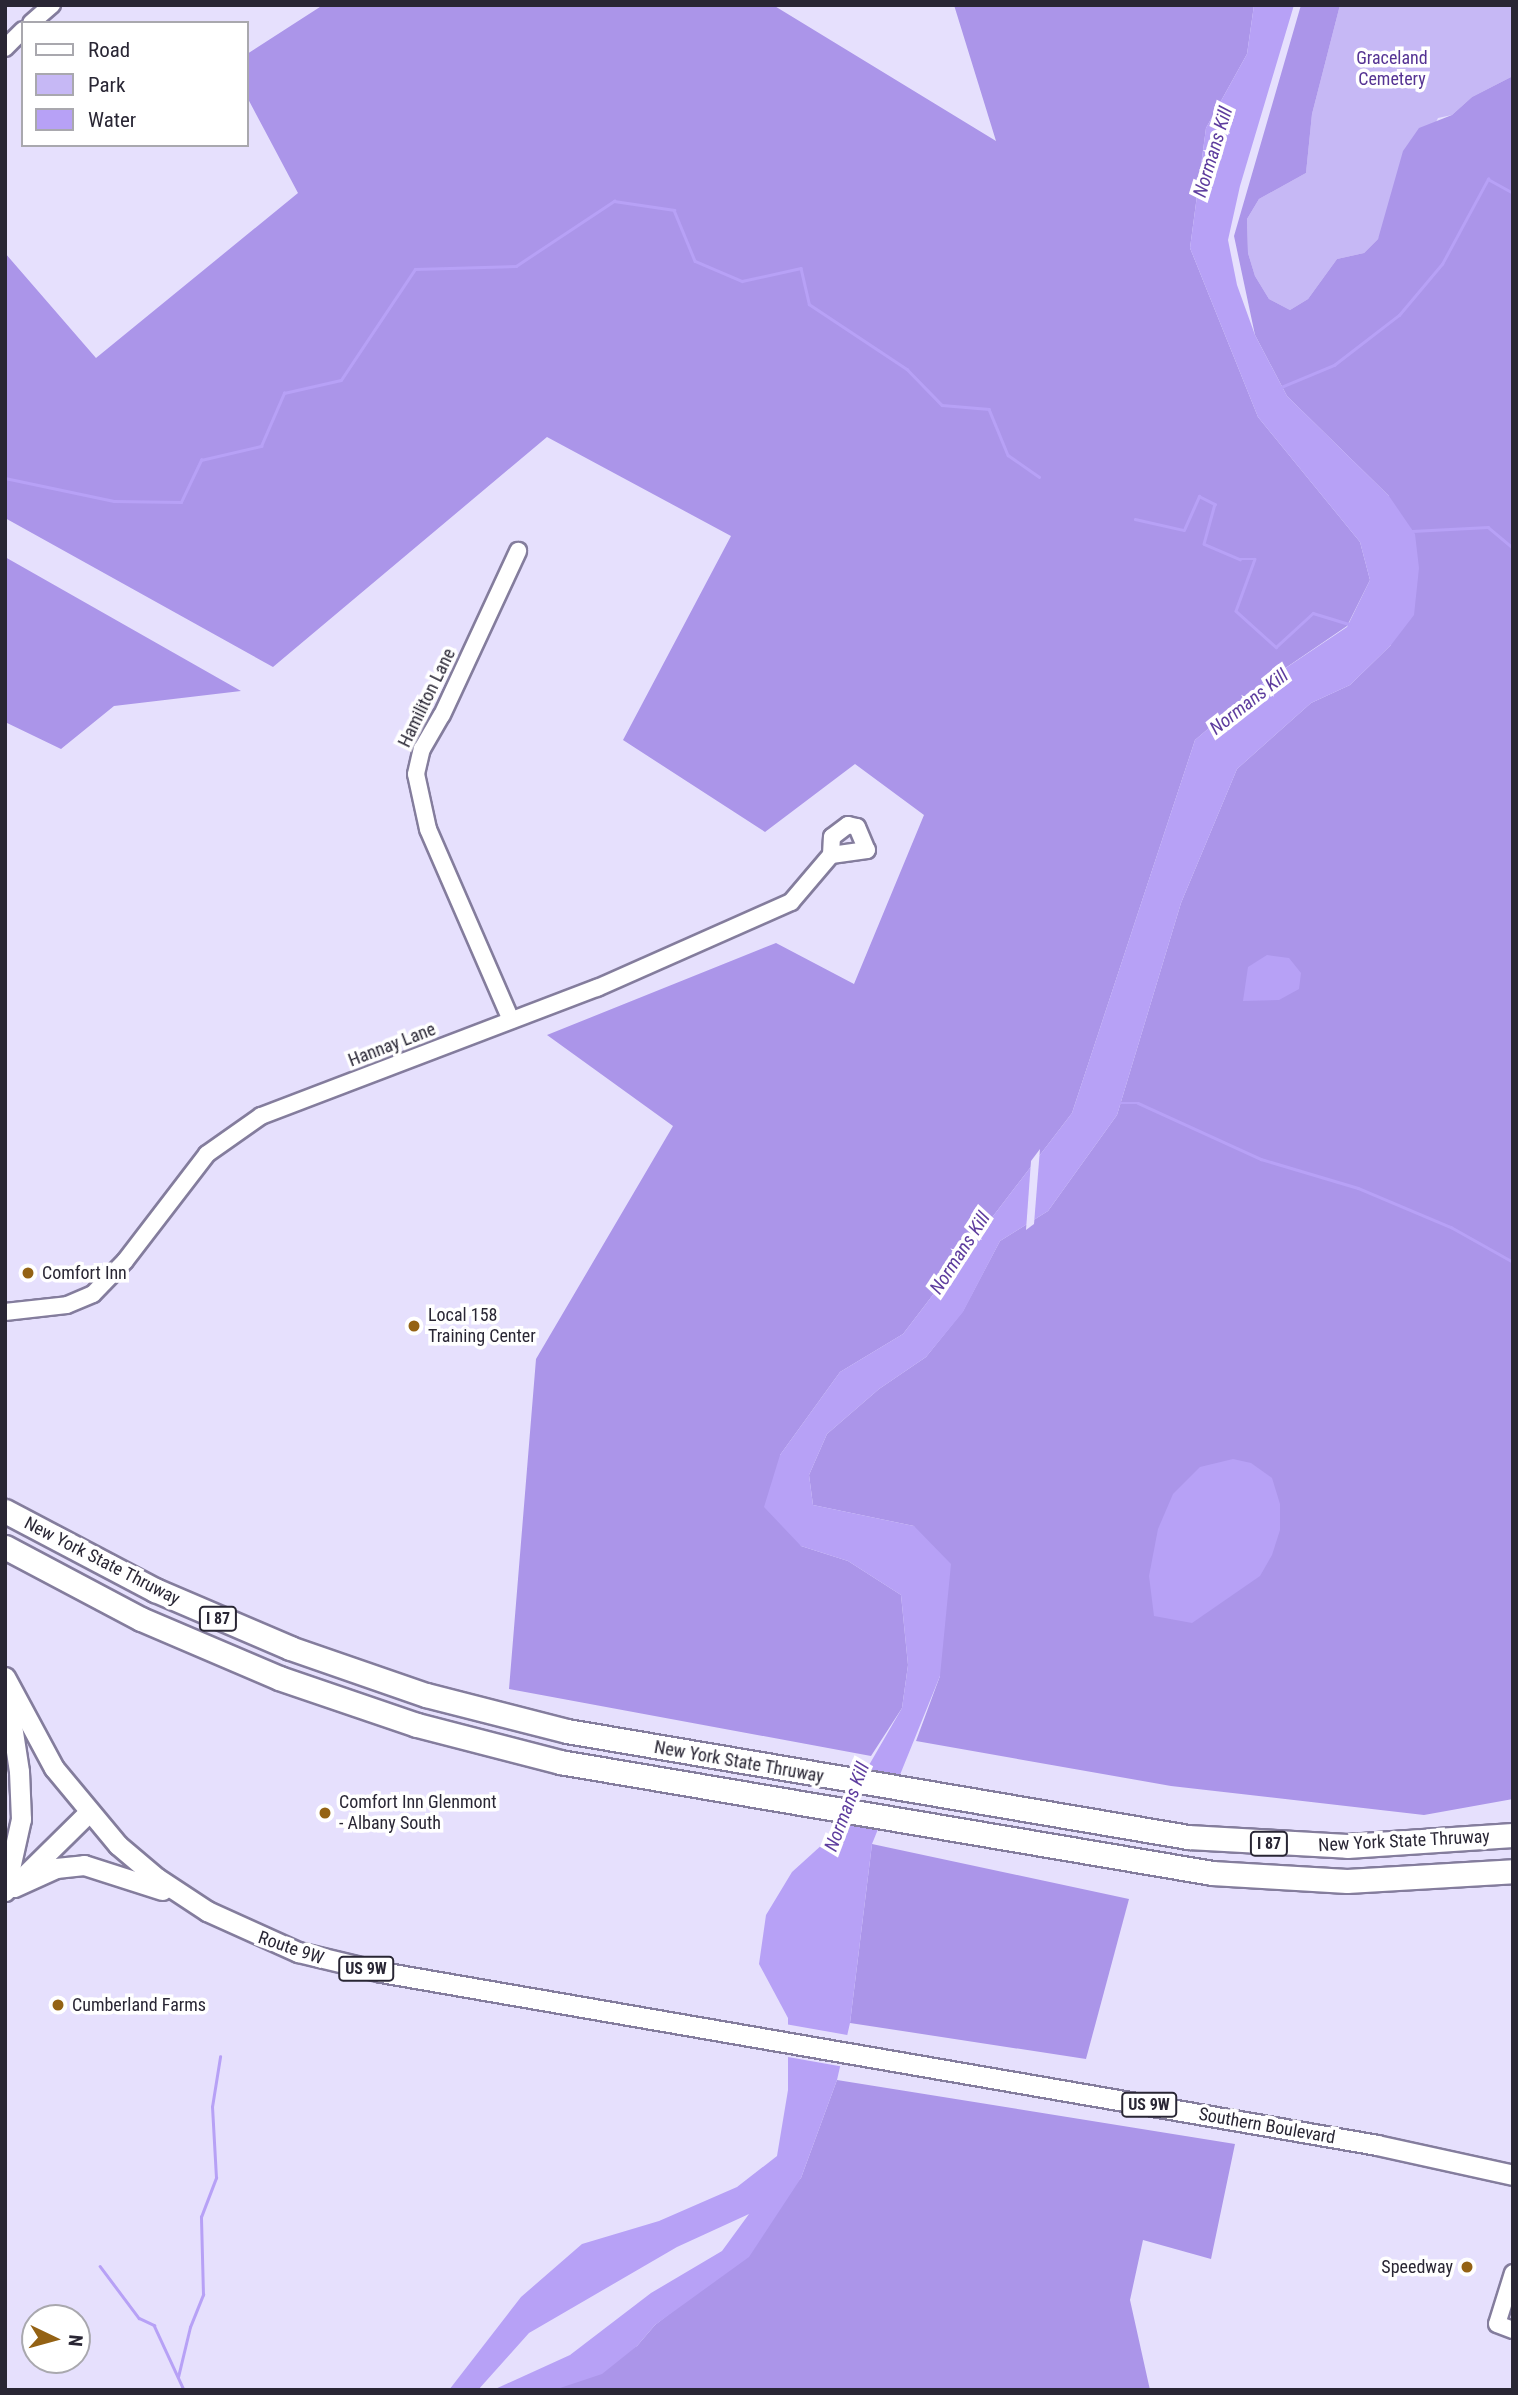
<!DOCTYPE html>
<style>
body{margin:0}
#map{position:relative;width:1518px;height:2395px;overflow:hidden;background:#e6e0fd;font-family:"Roboto Condensed",sans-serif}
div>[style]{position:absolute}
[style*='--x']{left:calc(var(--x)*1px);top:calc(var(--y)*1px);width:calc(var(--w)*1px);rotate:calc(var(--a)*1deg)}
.green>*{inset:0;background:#c6b8f5}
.forest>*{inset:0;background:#ab95e9}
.water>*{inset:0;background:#b7a1f6}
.pier>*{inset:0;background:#e6e0fd;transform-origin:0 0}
.stream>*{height:2.5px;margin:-1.25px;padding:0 1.25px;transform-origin:1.25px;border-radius:1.25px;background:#b7a1f6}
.roads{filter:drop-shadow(2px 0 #847d9d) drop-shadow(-2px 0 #847d9d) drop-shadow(0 2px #847d9d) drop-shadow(0 -2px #847d9d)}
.minor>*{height:16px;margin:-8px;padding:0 8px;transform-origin:8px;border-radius:8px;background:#fff}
.major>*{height:19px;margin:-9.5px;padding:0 9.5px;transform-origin:9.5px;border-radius:9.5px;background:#fff}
.highway>*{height:23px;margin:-11.5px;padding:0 11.5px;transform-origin:11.5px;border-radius:11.5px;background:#fff}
.dots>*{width:19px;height:19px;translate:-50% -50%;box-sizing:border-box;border:4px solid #fff;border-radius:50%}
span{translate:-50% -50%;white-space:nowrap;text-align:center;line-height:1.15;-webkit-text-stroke:7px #fff;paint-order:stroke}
.shield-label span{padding:2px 5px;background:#fff;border:2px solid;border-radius:5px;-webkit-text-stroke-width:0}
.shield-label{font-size:16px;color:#292634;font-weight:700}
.park-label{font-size:18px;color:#553393}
.street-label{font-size:18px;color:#292634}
.poi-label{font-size:18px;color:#292634}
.left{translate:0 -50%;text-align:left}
.right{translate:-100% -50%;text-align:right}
.water-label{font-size:19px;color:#5e3d9e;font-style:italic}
.frame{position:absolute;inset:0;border:7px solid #292634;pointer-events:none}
.legend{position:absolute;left:21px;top:21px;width:228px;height:126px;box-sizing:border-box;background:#fff;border:2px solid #a9a8ae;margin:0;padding:9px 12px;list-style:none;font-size:21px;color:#292634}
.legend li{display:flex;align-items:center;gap:14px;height:35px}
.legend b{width:35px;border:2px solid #a9a8ae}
.north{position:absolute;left:21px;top:2304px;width:70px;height:70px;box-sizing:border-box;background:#fff;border:2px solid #a9a8ae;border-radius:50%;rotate:95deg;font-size:19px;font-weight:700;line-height:28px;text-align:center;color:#292634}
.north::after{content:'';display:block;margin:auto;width:24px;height:32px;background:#946214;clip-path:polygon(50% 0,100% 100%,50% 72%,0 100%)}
</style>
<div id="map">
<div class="green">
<div style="clip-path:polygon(1340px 5px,1513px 5px,1513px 76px,1472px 97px,1452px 115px,1438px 118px,1378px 239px,1364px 253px,1337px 259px,1308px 299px,1290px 310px,1269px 299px,1255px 276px,1248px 253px,1247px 219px,1259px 199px,1306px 173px,1312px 114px)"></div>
</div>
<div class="forest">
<div style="clip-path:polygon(323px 5px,773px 5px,996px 141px,954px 5px,1254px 5px,1247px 54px,1206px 128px,1190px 248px,1258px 417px,1360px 542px,1370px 580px,1347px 626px,1256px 688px,1195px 740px,1072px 1113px,903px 1334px,840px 1372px,780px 1455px,801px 1546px,848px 1561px,901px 1595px,908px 1665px,902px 1708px,871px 1756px,509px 1689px,536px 1359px,673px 1126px,547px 1035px,776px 943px,854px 984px,924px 815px,855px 764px,765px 832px,623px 740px,731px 536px,547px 437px,273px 667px,5px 518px,5px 253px,96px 358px,298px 193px,247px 97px,247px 54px)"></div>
<div style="clip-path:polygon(1301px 5px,1340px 5px,1312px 114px,1306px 173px,1259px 199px,1247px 219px,1248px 253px,1255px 276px,1269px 299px,1290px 310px,1308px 299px,1337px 259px,1364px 253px,1378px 239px,1403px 151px,1419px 128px,1452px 115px,1472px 97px,1513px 76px,1513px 1799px,1424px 1815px,1171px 1786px,916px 1741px,940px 1676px,914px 1526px,813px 1505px,809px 1475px,827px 1434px,879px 1389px,926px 1357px,963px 1311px,1000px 1241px,1048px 1211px,1117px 1115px,1181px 903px,1237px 769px,1311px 703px,1350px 685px,1391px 645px,1389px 496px,1287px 396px,1255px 335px,1234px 236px)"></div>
<div style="clip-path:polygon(5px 557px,241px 691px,114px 706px,61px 749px,5px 722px)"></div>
<div style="clip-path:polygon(872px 1844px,1129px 1899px,1086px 2059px,850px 2023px)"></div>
<div style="clip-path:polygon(837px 2080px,1235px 2144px,1211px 2259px,1143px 2240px,1130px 2300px,1150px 2390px,554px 2390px,637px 2346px,655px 2325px,704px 2287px,801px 2178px)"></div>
</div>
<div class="water">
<div style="clip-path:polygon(1254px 5px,1294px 5px,1240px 186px,1228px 240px,1237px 285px,1255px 335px,1287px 396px,1389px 496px,1415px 534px,1419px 568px,1414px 615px,1391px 645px,1350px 685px,1311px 703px,1237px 769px,1181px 903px,1117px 1115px,1048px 1211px,1000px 1241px,963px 1312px,926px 1357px,879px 1389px,827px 1434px,809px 1475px,813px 1505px,914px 1526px,951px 1564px,940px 1676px,872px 1844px,850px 2023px,837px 2080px,801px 2178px,749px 2257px,655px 2325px,637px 2346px,602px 2374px,554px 2390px,493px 2390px,570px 2355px,651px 2293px,722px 2251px,749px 2214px,677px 2247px,529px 2333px,478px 2390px,449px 2390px,521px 2297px,582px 2244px,659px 2221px,737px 2187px,777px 2156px,788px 2090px,788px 2018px,759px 1964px,766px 1915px,792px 1872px,824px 1843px,902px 1708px,908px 1665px,901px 1595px,848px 1561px,801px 1546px,764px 1507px,780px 1455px,840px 1372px,903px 1334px,1072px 1113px,1195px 740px,1256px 688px,1347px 627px,1370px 580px,1360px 542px,1258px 417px,1190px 248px,1206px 128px,1247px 54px)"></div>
<div style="clip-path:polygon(1267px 955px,1289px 958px,1301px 973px,1299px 989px,1279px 1000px,1243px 1001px,1248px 967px)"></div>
<div style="clip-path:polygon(1233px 1459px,1251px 1463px,1272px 1478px,1280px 1504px,1280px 1530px,1272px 1555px,1260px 1576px,1192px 1623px,1154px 1616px,1149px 1576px,1158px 1529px,1173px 1494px,1200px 1467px)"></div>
</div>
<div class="pier">
<div style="clip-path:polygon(1040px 1149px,1034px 1224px,1026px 1230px,1031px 1161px)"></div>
<div style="clip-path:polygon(860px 1769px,905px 1777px,882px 1830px,832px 1821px)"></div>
<div style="left:785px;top:2024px;width:66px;height:32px;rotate:10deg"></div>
</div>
<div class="stream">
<div style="--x:1279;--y:388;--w:60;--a:-22.7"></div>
<div style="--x:1334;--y:365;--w:82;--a:-37.6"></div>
<div style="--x:1399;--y:315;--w:67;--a:-49.9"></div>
<div style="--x:1442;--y:264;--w:97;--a:-61.6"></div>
<div style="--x:1488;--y:179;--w:29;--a:29"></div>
<div style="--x:5;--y:478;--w:111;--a:11.9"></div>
<div style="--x:114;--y:501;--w:67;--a:0.9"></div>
<div style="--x:181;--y:502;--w:47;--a:-64.5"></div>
<div style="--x:201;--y:460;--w:62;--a:-13.1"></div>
<div style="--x:261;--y:446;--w:58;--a:-66.5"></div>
<div style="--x:284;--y:393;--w:58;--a:-12.8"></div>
<div style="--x:341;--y:380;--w:133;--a:-56.3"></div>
<div style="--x:415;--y:269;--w:101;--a:-1.7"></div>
<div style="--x:516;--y:266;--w:118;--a:-33.6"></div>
<div style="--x:614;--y:201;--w:61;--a:8.5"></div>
<div style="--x:674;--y:210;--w:55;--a:67.6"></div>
<div style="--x:695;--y:261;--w:51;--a:23.1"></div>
<div style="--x:742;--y:281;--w:60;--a:-12.4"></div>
<div style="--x:801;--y:268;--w:37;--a:77"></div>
<div style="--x:809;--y:304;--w:118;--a:33.6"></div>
<div style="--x:907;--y:369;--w:50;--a:45.8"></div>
<div style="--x:942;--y:405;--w:47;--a:4.9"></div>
<div style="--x:989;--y:409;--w:50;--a:67.6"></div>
<div style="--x:1008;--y:455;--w:38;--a:35"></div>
<div style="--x:1135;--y:519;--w:50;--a:12.7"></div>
<div style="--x:1184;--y:530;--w:37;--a:-66"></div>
<div style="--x:1199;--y:496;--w:18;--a:27"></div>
<div style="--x:1215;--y:504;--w:41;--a:105.4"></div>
<div style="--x:1204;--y:544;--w:39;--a:23"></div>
<div style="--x:1240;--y:559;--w:15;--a:0"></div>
<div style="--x:1255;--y:559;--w:55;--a:110.1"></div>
<div style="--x:1236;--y:611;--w:54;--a:42"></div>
<div style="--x:1276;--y:647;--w:50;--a:-42.6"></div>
<div style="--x:1313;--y:613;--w:38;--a:17"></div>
<div style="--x:1412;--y:531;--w:76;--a:-3"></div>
<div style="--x:1488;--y:527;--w:33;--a:40"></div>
<div style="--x:1119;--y:1103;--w:19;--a:0"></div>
<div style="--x:1138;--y:1103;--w:135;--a:24.5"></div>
<div style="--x:1261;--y:1159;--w:101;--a:16.6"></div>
<div style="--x:1358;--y:1188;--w:101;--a:22.8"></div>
<div style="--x:1451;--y:1227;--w:71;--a:29.4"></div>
<div style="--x:100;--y:2266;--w:65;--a:53.1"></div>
<div style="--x:139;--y:2318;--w:17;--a:25"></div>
<div style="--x:154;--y:2325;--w:72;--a:65.2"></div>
<div style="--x:178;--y:2377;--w:51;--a:-76.5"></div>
<div style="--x:190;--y:2327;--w:35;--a:-68"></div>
<div style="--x:203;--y:2295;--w:78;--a:-91.5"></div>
<div style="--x:201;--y:2217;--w:42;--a:-69"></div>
<div style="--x:216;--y:2178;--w:71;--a:-93.2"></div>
<div style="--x:212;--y:2107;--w:51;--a:-80.9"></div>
</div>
<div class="roads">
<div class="minor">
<div style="--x:31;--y:23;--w:28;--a:-41"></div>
<div style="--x:5;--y:48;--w:25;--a:-45"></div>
<div style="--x:511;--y:1020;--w:208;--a:-113.5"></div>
<div style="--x:428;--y:829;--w:56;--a:-102.3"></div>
<div style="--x:416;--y:774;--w:26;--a:-77"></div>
<div style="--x:422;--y:749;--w:39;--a:-60"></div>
<div style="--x:442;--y:715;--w:181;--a:-65.1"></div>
<div style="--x:5;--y:1312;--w:62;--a:-6.4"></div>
<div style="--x:67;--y:1305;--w:28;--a:-23"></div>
<div style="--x:93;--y:1294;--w:46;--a:-45.9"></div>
<div style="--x:125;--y:1261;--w:135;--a:-52.5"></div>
<div style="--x:207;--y:1154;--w:66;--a:-35.1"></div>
<div style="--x:261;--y:1116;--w:360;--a:-20.9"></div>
<div style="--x:597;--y:988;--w:212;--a:-23.9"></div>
<div style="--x:791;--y:902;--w:62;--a:-49.6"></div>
<div style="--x:831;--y:855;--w:18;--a:-87"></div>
<div style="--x:832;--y:837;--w:20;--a:-37"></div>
<div style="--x:848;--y:825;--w:9;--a:13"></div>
<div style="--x:857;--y:827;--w:25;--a:67"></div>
<div style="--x:867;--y:850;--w:36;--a:172"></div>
<div style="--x:1513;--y:2273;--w:53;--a:107.4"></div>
<div style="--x:1497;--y:2324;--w:17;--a:21"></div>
</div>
<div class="major">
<div style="--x:5;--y:1677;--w:103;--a:61.7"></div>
<div style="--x:54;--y:1768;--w:100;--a:50.3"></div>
<div style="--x:118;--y:1845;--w:51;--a:40.2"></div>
<div style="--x:157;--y:1878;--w:60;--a:33.4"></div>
<div style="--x:207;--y:1911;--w:100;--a:24.3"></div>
<div style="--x:298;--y:1952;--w:85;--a:13.5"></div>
<div style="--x:381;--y:1972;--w:1011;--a:9.85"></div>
<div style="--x:1377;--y:2145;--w:139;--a:12.4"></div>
<div style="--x:21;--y:1879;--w:94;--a:-44.6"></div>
<div style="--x:14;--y:1887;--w:46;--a:-24.3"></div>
<div style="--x:56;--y:1868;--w:28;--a:-6"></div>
<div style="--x:84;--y:1865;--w:82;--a:17.8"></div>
<div style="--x:5;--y:1891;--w:74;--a:-77.5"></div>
<div style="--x:21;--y:1819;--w:48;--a:-92.4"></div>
<div style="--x:19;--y:1771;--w:73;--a:-98.7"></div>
</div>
<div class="highway">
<div style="--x:5;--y:1511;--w:170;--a:27.8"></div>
<div style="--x:155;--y:1590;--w:147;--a:23.2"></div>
<div style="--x:290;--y:1648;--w:144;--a:19.1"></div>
<div style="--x:426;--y:1695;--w:146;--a:14.3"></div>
<div style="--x:567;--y:1731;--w:630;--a:9.69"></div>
<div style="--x:1188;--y:1837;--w:159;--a:3.2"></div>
<div style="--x:1347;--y:1846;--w:166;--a:-3.8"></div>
<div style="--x:5;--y:1547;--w:154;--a:27.9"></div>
<div style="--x:141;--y:1619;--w:150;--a:23.1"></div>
<div style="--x:279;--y:1678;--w:146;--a:18.8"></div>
<div style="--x:417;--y:1725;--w:148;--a:14.5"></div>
<div style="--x:560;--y:1762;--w:661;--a:9.66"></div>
<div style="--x:1212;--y:1873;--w:135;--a:3.4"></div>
<div style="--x:1347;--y:1881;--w:166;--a:-3.4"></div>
</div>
</div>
<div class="dots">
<div style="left:28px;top:1273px;background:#946214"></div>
<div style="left:414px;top:1326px;background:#946214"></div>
<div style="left:325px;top:1813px;background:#946214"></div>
<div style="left:58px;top:2005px;background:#946214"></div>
<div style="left:1467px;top:2267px;background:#946214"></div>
</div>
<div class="shield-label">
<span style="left:218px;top:1619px">I 87</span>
<span style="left:1269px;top:1844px">I 87</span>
<span style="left:366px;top:1969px">US 9W</span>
<span style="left:1149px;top:2105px">US 9W</span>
</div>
<div class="park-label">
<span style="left:1392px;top:69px">Graceland<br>Cemetery</span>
</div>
<div class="street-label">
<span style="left:427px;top:698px;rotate:-64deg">Hamiliton Lane</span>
<span style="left:392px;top:1045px;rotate:-21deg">Hannay Lane</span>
<span style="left:102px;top:1561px;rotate:27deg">New York State Thruway</span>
<span style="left:739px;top:1762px;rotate:10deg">New York State Thruway</span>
<span style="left:1404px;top:1841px;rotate:-3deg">New York State Thruway</span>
<span style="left:291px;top:1948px;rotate:19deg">Route 9W</span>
<span style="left:1267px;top:2126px;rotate:10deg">Southern Boulevard</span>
</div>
<div class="poi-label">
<span class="left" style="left:42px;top:1273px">Comfort Inn</span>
<span class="left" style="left:428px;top:1326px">Local 158<br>Training Center</span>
<span class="left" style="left:339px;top:1813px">Comfort Inn Glenmont<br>- Albany South</span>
<span class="left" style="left:72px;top:2005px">Cumberland Farms</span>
<span class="right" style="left:1453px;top:2267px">Speedway</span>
</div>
<div class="water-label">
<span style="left:1213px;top:152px;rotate:-73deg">Normans Kill</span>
<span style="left:1249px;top:702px;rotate:-38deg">Normans Kill</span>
<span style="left:960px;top:1253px;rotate:-57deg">Normans Kill</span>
<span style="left:847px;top:1807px;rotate:-69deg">Normans Kill</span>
</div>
<div class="frame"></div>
<ul class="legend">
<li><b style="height:9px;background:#fff"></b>Road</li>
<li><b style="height:19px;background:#c6b8f5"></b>Park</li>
<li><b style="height:19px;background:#b7a1f6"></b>Water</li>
</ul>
<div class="north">N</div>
</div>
